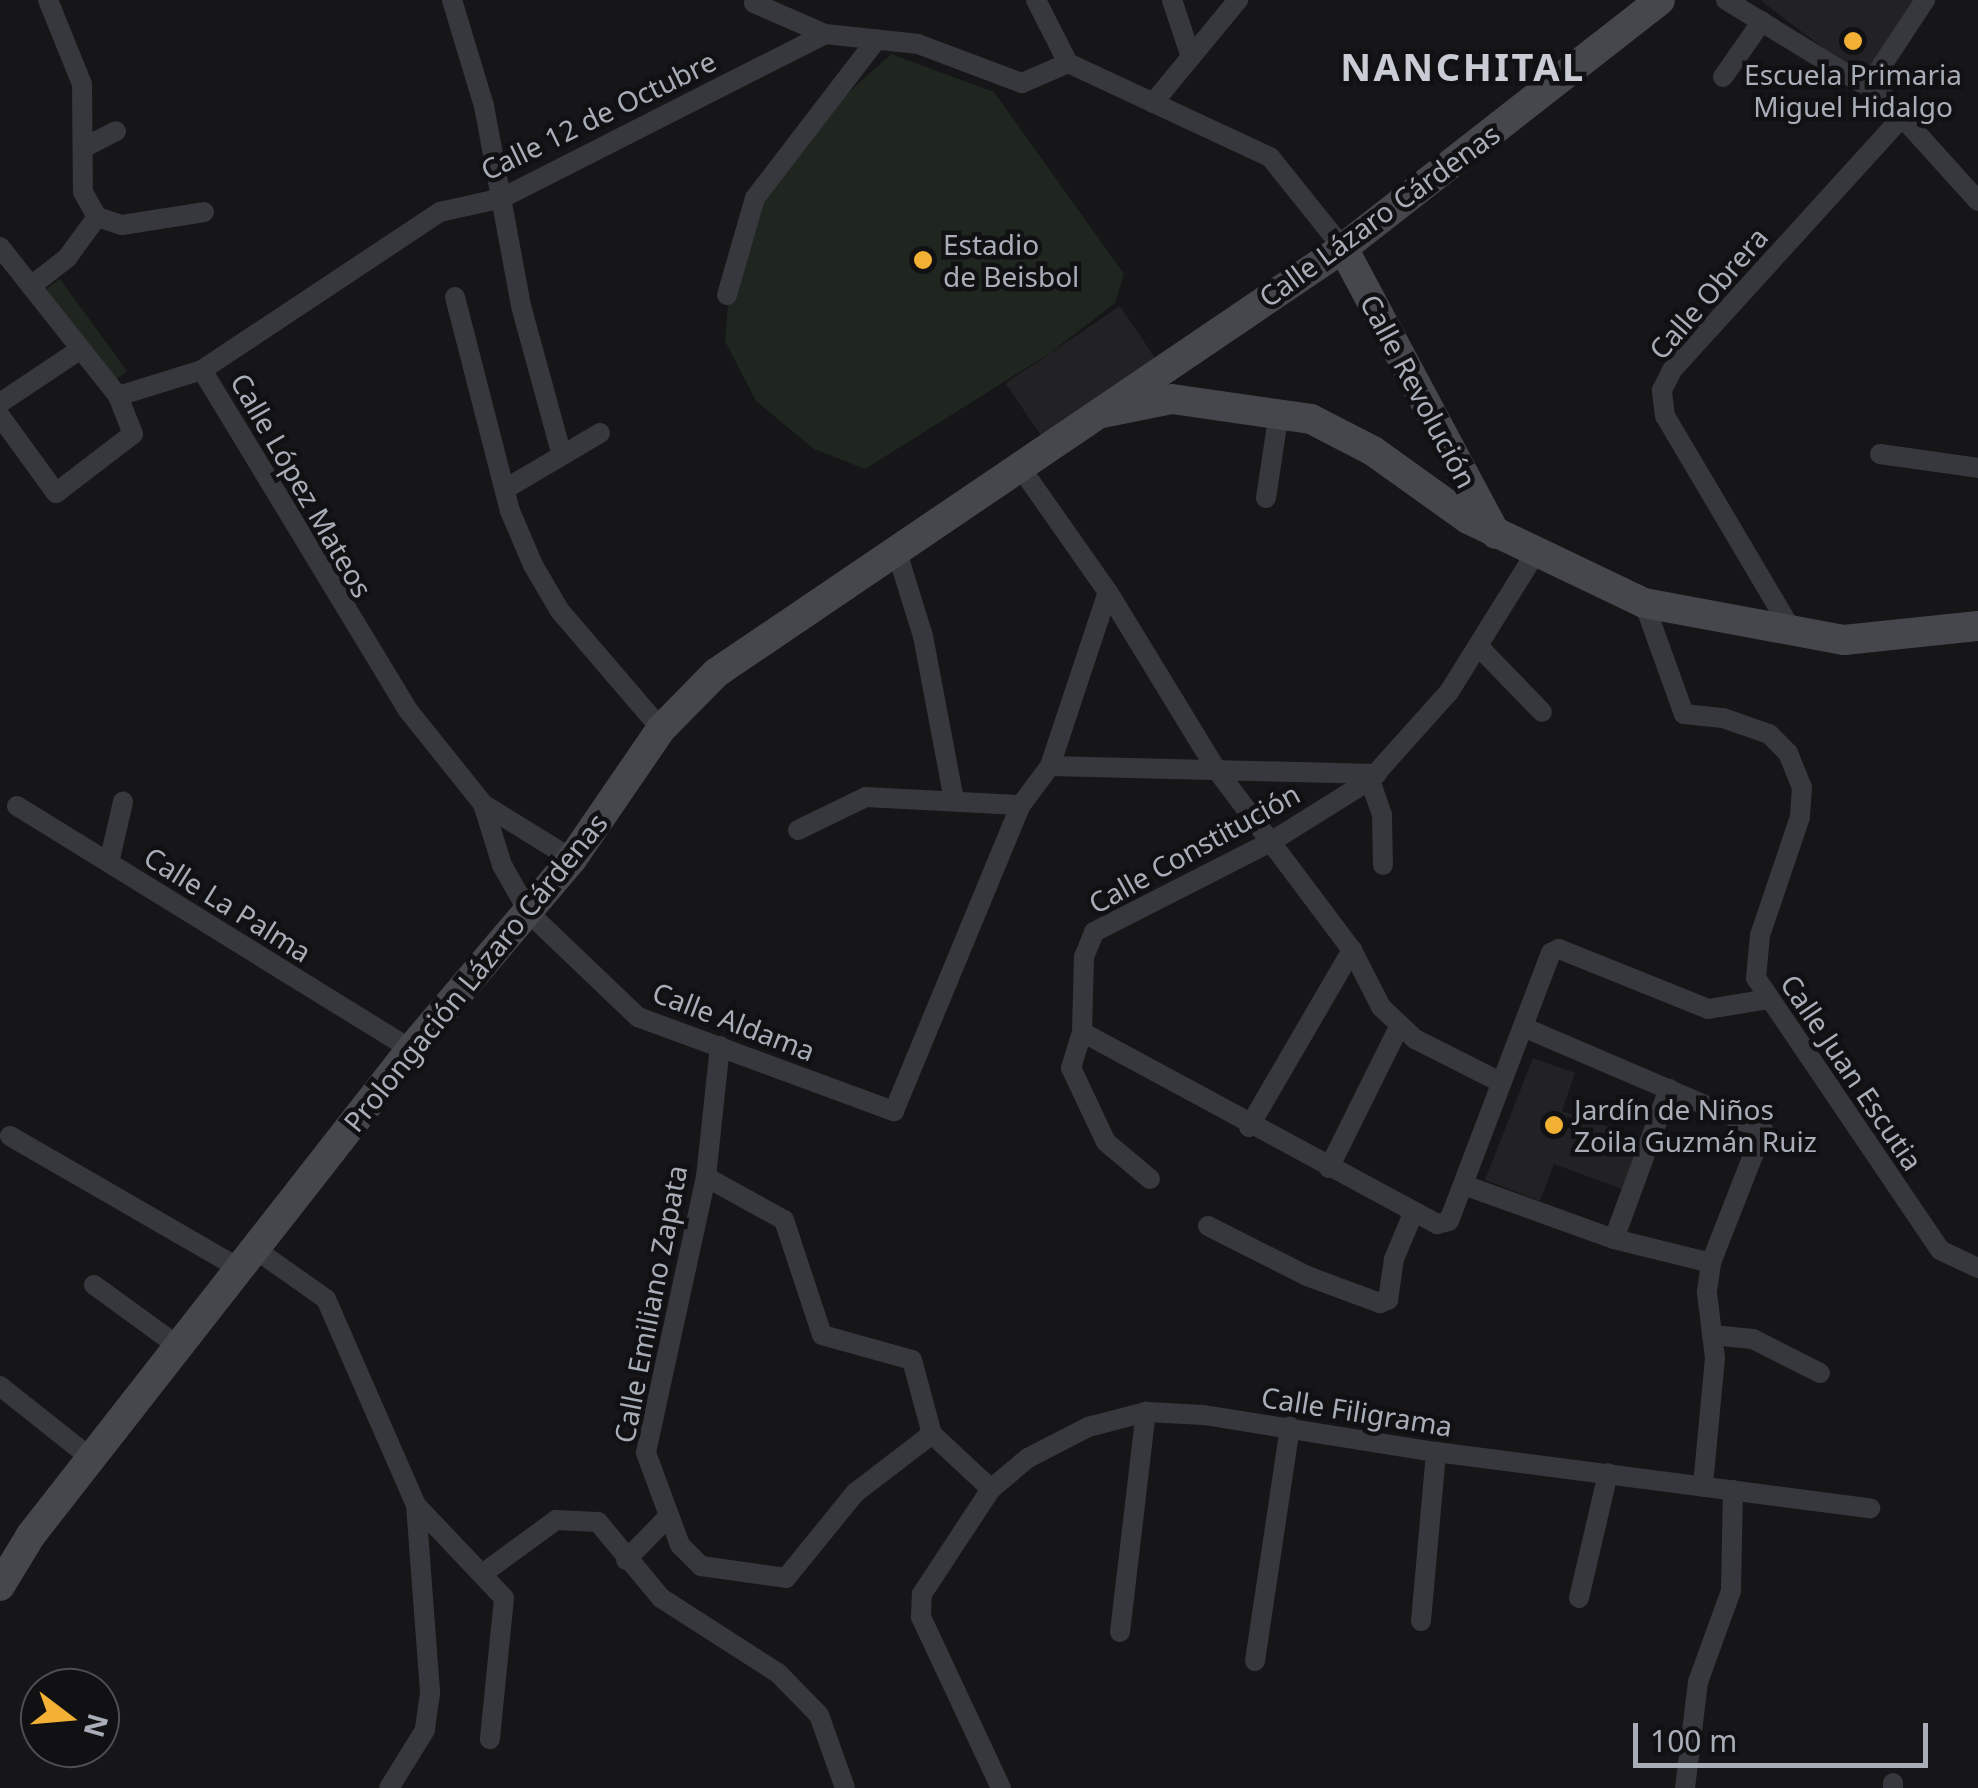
<!DOCTYPE html>
<meta charset="utf-8">
<style>
body{margin:0}
#map{position:relative;width:1978px;height:1788px;overflow:hidden;background:#161618;font-family:"Noto Sans",sans-serif}
div>[style]{position:absolute}
[style*='--x']{left:calc(var(--x)*1px);top:calc(var(--y)*1px);width:calc(var(--w)*1px);rotate:calc(var(--a)*1deg)}
.built>*{inset:0;background:#222225;transform-origin:0 0}
.green>*{inset:0;background:#1e261f;transform-origin:0 0}
.street>*{height:20px;margin:-10px;padding:0 10px;transform-origin:10px;border-radius:10px;background:#37383d}
.secondary>*{height:30px;margin:-15px;padding:0 15px;transform-origin:15px;border-radius:15px;background:#45474d}
.dots>*{width:28px;height:28px;translate:-50% -50%;box-sizing:border-box;border:5px solid #111113;border-radius:50%}
span{translate:-50% -50%;white-space:nowrap;text-align:center;line-height:1.15;-webkit-text-stroke:9px #111113;paint-order:stroke}
.poi-label{font-size:28px;color:#a8adb8}
.left{translate:0 -50%;text-align:left}
.street-label{font-size:28px;color:#a8adb8}
.district-label{font-size:38px;color:#c9ccd4;font-weight:700;letter-spacing:2.5px}
.north{position:absolute;left:20px;top:1668px;width:100px;height:100px;box-sizing:border-box;background:#111113;border:2px solid #4d4f55;border-radius:50%;rotate:106deg;font-size:28px;font-weight:700;line-height:40px;text-align:center;color:#a8adb8}
.north::after{content:'';display:block;margin:auto;width:35px;height:45px;background:#f2b134;clip-path:polygon(50% 0,100% 100%,50% 72%,0 100%)}
.scale{position:absolute;left:1633px;top:1723px;width:295px;height:45px;box-sizing:border-box;border:5px solid #a8adb8;border-top:0;padding-left:12px;font-size:30px;line-height:35px;white-space:nowrap;color:#a8adb8;-webkit-text-stroke:8px #111113;paint-order:stroke}
</style>
<div id="map">
<div class="built">
<div style="clip-path:polygon(1760px 0,1919px 0,1867px 81px)"></div>
<div style="left:1120px;top:306px;width:64px;height:138px;rotate:56deg"></div>
<div style="clip-path:polygon(1533px 1058px,1575px 1073px,1562px 1111px,1640px 1138px,1622px 1189px,1554px 1164px,1540px 1201px,1485px 1180px)"></div>
</div>
<div class="green">
<div style="clip-path:polygon(891px 54px,994px 92px,1124px 274px,1115px 303px,1050px 353px,865px 469px,814px 449px,756px 401px,725px 341px,733px 247px,795px 141px)"></div>
<div style="left:60px;top:279px;width:114px;height:17px;rotate:54deg"></div>
</div>
<div class="street">
<div style="--x:48;--y:0;--w:91;--a:68"></div>
<div style="--x:82;--y:84;--w:108;--a:89.5"></div>
<div style="--x:83;--y:192;--w:29;--a:61"></div>
<div style="--x:452;--y:0;--w:111;--a:73.2"></div>
<div style="--x:484;--y:106;--w:203;--a:79.5"></div>
<div style="--x:521;--y:306;--w:151;--a:74.7"></div>
<div style="--x:1036;--y:0;--w:71;--a:63.1"></div>
<div style="--x:1068;--y:63;--w:223;--a:25"></div>
<div style="--x:1270;--y:157;--w:117;--a:51.3"></div>
<div style="--x:1172;--y:0;--w:60;--a:71.6"></div>
<div style="--x:1726;--y:0;--w:185;--a:31.5"></div>
<div style="--x:1884;--y:97;--w:140;--a:47.9"></div>
<div style="--x:754;--y:3;--w:77;--a:23.6"></div>
<div style="--x:1723;--y:77;--w:68;--a:-55.1"></div>
<div style="--x:1869;--y:85;--w:102;--a:-56.6"></div>
<div style="--x:1153;--y:103;--w:134;--a:-50.5"></div>
<div style="--x:83;--y:148;--w:37;--a:-27"></div>
<div style="--x:97;--y:217;--w:26;--a:18"></div>
<div style="--x:122;--y:225;--w:83;--a:-9"></div>
<div style="--x:0;--y:247;--w:190;--a:51.6"></div>
<div style="--x:118;--y:396;--w:88;--a:-17.2"></div>
<div style="--x:202;--y:370;--w:396;--a:58.8"></div>
<div style="--x:407;--y:709;--w:122;--a:51.3"></div>
<div style="--x:483;--y:804;--w:105;--a:31.7"></div>
<div style="--x:31;--y:286;--w:46;--a:-37.9"></div>
<div style="--x:67;--y:258;--w:51;--a:-53.8"></div>
<div style="--x:727;--y:295;--w:101;--a:-73.9"></div>
<div style="--x:755;--y:198;--w:200;--a:-52.5"></div>
<div style="--x:455;--y:297;--w:221;--a:75.6"></div>
<div style="--x:510;--y:511;--w:59;--a:66.9"></div>
<div style="--x:533;--y:565;--w:53;--a:59.6"></div>
<div style="--x:560;--y:611;--w:155;--a:49.4"></div>
<div style="--x:202;--y:370;--w:286;--a:-33.6"></div>
<div style="--x:440;--y:212;--w:64;--a:-12.7"></div>
<div style="--x:502;--y:198;--w:362;--a:-26.9"></div>
<div style="--x:825;--y:34;--w:94;--a:6.1"></div>
<div style="--x:918;--y:44;--w:111;--a:20.6"></div>
<div style="--x:1022;--y:83;--w:50;--a:-23.5"></div>
<div style="--x:0;--y:403;--w:97;--a:-33.7"></div>
<div style="--x:0;--y:416;--w:95;--a:54"></div>
<div style="--x:56;--y:493;--w:97;--a:-37.5"></div>
<div style="--x:133;--y:434;--w:41;--a:-111.5"></div>
<div style="--x:1880;--y:454;--w:99;--a:8.1"></div>
<div style="--x:1018;--y:464;--w:156;--a:54.9"></div>
<div style="--x:1108;--y:592;--w:207;--a:58.6"></div>
<div style="--x:1216;--y:769;--w:226;--a:53.1"></div>
<div style="--x:1352;--y:950;--w:64;--a:63"></div>
<div style="--x:1381;--y:1007;--w:47;--a:43.3"></div>
<div style="--x:1415;--y:1039;--w:97;--a:26.8"></div>
<div style="--x:507;--y:488;--w:108;--a:-30.6"></div>
<div style="--x:1266;--y:498;--w:87;--a:-81.4"></div>
<div style="--x:896;--y:549;--w:91;--a:72.8"></div>
<div style="--x:923;--y:636;--w:167;--a:79.3"></div>
<div style="--x:1644;--y:603;--w:118;--a:70.2"></div>
<div style="--x:1684;--y:714;--w:39;--a:6"></div>
<div style="--x:1723;--y:718;--w:49;--a:19.2"></div>
<div style="--x:1769;--y:734;--w:27;--a:45"></div>
<div style="--x:1788;--y:753;--w:37;--a:68"></div>
<div style="--x:1802;--y:787;--w:30;--a:94"></div>
<div style="--x:1800;--y:817;--w:125;--a:108.7"></div>
<div style="--x:1760;--y:935;--w:43;--a:95.3"></div>
<div style="--x:1756;--y:978;--w:328;--a:55.9"></div>
<div style="--x:1940;--y:1250;--w:42;--a:25.3"></div>
<div style="--x:1794;--y:634;--w:253;--a:-120.6"></div>
<div style="--x:1665;--y:416;--w:26;--a:-97"></div>
<div style="--x:1662;--y:390;--w:22;--a:-63"></div>
<div style="--x:1672;--y:370;--w:345;--a:-47.7"></div>
<div style="--x:1480;--y:648;--w:89;--a:45.9"></div>
<div style="--x:1050;--y:766;--w:183;--a:-71.6"></div>
<div style="--x:1370;--y:780;--w:37;--a:71"></div>
<div style="--x:1382;--y:815;--w:50;--a:88.9"></div>
<div style="--x:483;--y:804;--w:64;--a:72.7"></div>
<div style="--x:502;--y:865;--w:55;--a:60.6"></div>
<div style="--x:529;--y:913;--w:151;--a:43.7"></div>
<div style="--x:638;--y:1017;--w:273;--a:20.2"></div>
<div style="--x:894;--y:1111;--w:331;--a:-67.5"></div>
<div style="--x:1021;--y:805;--w:49;--a:-53.4"></div>
<div style="--x:1050;--y:766;--w:327;--a:1.4"></div>
<div style="--x:17;--y:806;--w:463;--a:31.7"></div>
<div style="--x:798;--y:830;--w:76;--a:-25.9"></div>
<div style="--x:866;--y:797;--w:155;--a:3"></div>
<div style="--x:109;--y:863;--w:63;--a:-77.1"></div>
<div style="--x:1523;--y:1027;--w:261;--a:23.2"></div>
<div style="--x:1763;--y:1130;--w:143;--a:111.4"></div>
<div style="--x:1711;--y:1263;--w:30;--a:98"></div>
<div style="--x:1707;--y:1293;--w:65;--a:83"></div>
<div style="--x:1715;--y:1358;--w:129;--a:95.4"></div>
<div style="--x:1082;--y:1032;--w:404;--a:28.4"></div>
<div style="--x:1437;--y:1224;--w:12;--a:-14"></div>
<div style="--x:1449;--y:1221;--w:287;--a:-69.2"></div>
<div style="--x:1551;--y:953;--w:9;--a:-27"></div>
<div style="--x:1559;--y:949;--w:161;--a:21.9"></div>
<div style="--x:1708;--y:1009;--w:62;--a:-9.3"></div>
<div style="--x:720;--y:1046;--w:132;--a:96.1"></div>
<div style="--x:706;--y:1177;--w:282;--a:102.3"></div>
<div style="--x:646;--y:1453;--w:98;--a:69.7"></div>
<div style="--x:680;--y:1545;--w:30;--a:45"></div>
<div style="--x:701;--y:1566;--w:86;--a:8"></div>
<div style="--x:786;--y:1578;--w:109;--a:-50.9"></div>
<div style="--x:855;--y:1493;--w:97;--a:-37.5"></div>
<div style="--x:1249;--y:1127;--w:205;--a:-59.8"></div>
<div style="--x:10;--y:1136;--w:264;--a:30"></div>
<div style="--x:1329;--y:1168;--w:157;--a:-63.6"></div>
<div style="--x:706;--y:1177;--w:89;--a:28.9"></div>
<div style="--x:784;--y:1220;--w:121;--a:71.7"></div>
<div style="--x:822;--y:1335;--w:93;--a:15.5"></div>
<div style="--x:912;--y:1360;--w:77;--a:74.9"></div>
<div style="--x:932;--y:1434;--w:81;--a:43"></div>
<div style="--x:1150;--y:1179;--w:57;--a:-139.9"></div>
<div style="--x:1106;--y:1142;--w:82;--a:-115.3"></div>
<div style="--x:1071;--y:1068;--w:38;--a:-73"></div>
<div style="--x:1082;--y:1032;--w:75;--a:-88.5"></div>
<div style="--x:1084;--y:957;--w:27;--a:-68"></div>
<div style="--x:1094;--y:932;--w:196;--a:-27"></div>
<div style="--x:1269;--y:843;--w:119;--a:-32"></div>
<div style="--x:1370;--y:780;--w:118;--a:-48.1"></div>
<div style="--x:1449;--y:692;--w:163;--a:-58.1"></div>
<div style="--x:1464;--y:1185;--w:159;--a:19.8"></div>
<div style="--x:1614;--y:1239;--w:100;--a:13.9"></div>
<div style="--x:1208;--y:1226;--w:111;--a:26.8"></div>
<div style="--x:1307;--y:1276;--w:78;--a:20.3"></div>
<div style="--x:1380;--y:1303;--w:9;--a:-21"></div>
<div style="--x:1388;--y:1300;--w:41;--a:-81.7"></div>
<div style="--x:1394;--y:1259;--w:47;--a:-67.3"></div>
<div style="--x:1614;--y:1239;--w:160;--a:-69.9"></div>
<div style="--x:255;--y:1249;--w:87;--a:35.2"></div>
<div style="--x:326;--y:1299;--w:225;--a:66.4"></div>
<div style="--x:416;--y:1505;--w:189;--a:85.7"></div>
<div style="--x:430;--y:1693;--w:37;--a:98"></div>
<div style="--x:425;--y:1730;--w:68;--a:121.8"></div>
<div style="--x:94;--y:1285;--w:104;--a:36"></div>
<div style="--x:1712;--y:1335;--w:41;--a:5.6"></div>
<div style="--x:1753;--y:1339;--w:75;--a:26.9"></div>
<div style="--x:0;--y:1386;--w:116;--a:38.4"></div>
<div style="--x:416;--y:1505;--w:128;--a:46.6"></div>
<div style="--x:504;--y:1598;--w:142;--a:95.7"></div>
<div style="--x:626;--y:1560;--w:59;--a:-45.7"></div>
<div style="--x:485;--y:1572;--w:88;--a:-36.2"></div>
<div style="--x:556;--y:1520;--w:42;--a:2.7"></div>
<div style="--x:598;--y:1522;--w:99;--a:50.3"></div>
<div style="--x:661;--y:1598;--w:139;--a:32.7"></div>
<div style="--x:778;--y:1673;--w:59;--a:45.7"></div>
<div style="--x:819;--y:1715;--w:77;--a:70.4"></div>
<div style="--x:1579;--y:1598;--w:128;--a:-76.9"></div>
<div style="--x:1421;--y:1621;--w:170;--a:-84.9"></div>
<div style="--x:1120;--y:1632;--w:222;--a:-83.3"></div>
<div style="--x:1255;--y:1661;--w:237;--a:-81.5"></div>
<div style="--x:1001;--y:1788;--w:189;--a:-115.1"></div>
<div style="--x:921;--y:1617;--w:23;--a:-88"></div>
<div style="--x:922;--y:1594;--w:126;--a:-56.7"></div>
<div style="--x:991;--y:1489;--w:48;--a:-40"></div>
<div style="--x:1028;--y:1458;--w:68;--a:-27.3"></div>
<div style="--x:1088;--y:1427;--w:60;--a:-14.5"></div>
<div style="--x:1146;--y:1412;--w:58;--a:3"></div>
<div style="--x:1204;--y:1415;--w:235;--a:9.1"></div>
<div style="--x:1436;--y:1452;--w:438;--a:7.4"></div>
<div style="--x:1685;--y:1788;--w:107;--a:-83"></div>
<div style="--x:1698;--y:1682;--w:97;--a:-70.1"></div>
<div style="--x:1731;--y:1591;--w:101;--a:-88.9"></div>
<div style="--x:1893;--y:1788;--w:5;--a:-90"></div>
</div>
<div class="secondary">
<div style="--x:1343;--y:248;--w:324;--a:61.9"></div>
<div style="--x:1102;--y:413;--w:71;--a:-11.3"></div>
<div style="--x:1172;--y:399;--w:140;--a:8.2"></div>
<div style="--x:1311;--y:419;--w:70;--a:27.3"></div>
<div style="--x:1373;--y:451;--w:117;--a:35.6"></div>
<div style="--x:1468;--y:519;--w:195;--a:25.5"></div>
<div style="--x:1644;--y:603;--w:203;--a:10.5"></div>
<div style="--x:1844;--y:640;--w:135;--a:-6"></div>
<div style="--x:0;--y:1586;--w:60;--a:-58.7"></div>
<div style="--x:31;--y:1535;--w:617;--a:-51.98"></div>
<div style="--x:411;--y:1049;--w:249;--a:-49.7"></div>
<div style="--x:572;--y:859;--w:158;--a:-55.6"></div>
<div style="--x:661;--y:729;--w:78;--a:-45.5"></div>
<div style="--x:716;--y:673;--w:757;--a:-34.13"></div>
<div style="--x:1343;--y:248;--w:402;--a:-38"></div>
</div>
<div class="dots">
<div style="left:1853px;top:41px;background:#f2b134"></div>
<div style="left:923px;top:260px;background:#f2b134"></div>
<div style="left:1554px;top:1125px;background:#f2b134"></div>
</div>
<div class="poi-label">
<span style="left:1853px;top:90px">Escuela Primaria<br>Miguel Hidalgo</span>
<span class="left" style="left:943px;top:260px">Estadio<br>de Beisbol</span>
<span class="left" style="left:1574px;top:1125px">Jardín de Niños<br>Zoila Guzmán Ruiz</span>
</div>
<div class="street-label">
<span style="left:598px;top:115px;rotate:-26deg">Calle 12 de Octubre</span>
<span style="left:1379px;top:215px;rotate:-36deg">Calle Lázaro Cárdenas</span>
<span style="left:1708px;top:293px;rotate:-49deg">Calle Obrera</span>
<span style="left:1419px;top:391px;rotate:62deg">Calle Revolución</span>
<span style="left:302px;top:485px;rotate:60deg">Calle López Mateos</span>
<span style="left:1194px;top:848px;rotate:-29deg">Calle Constitución</span>
<span style="left:228px;top:904px;rotate:32deg">Calle La Palma</span>
<span style="left:475px;top:972px;rotate:-51deg">Prolongación Lázaro Cárdenas</span>
<span style="left:734px;top:1021px;rotate:21deg">Calle Aldama</span>
<span style="left:1852px;top:1072px;rotate:56deg">Calle Juan Escutia</span>
<span style="left:650px;top:1304px;rotate:-79deg">Calle Emiliano Zapata</span>
<span style="left:1357px;top:1411px;rotate:9deg">Calle Filigrama</span>
</div>
<div class="district-label">
<span style="left:1463px;top:67px">NANCHITAL</span>
</div>
<div class="north">N</div>
<div class="scale">100 m</div>
</div>
